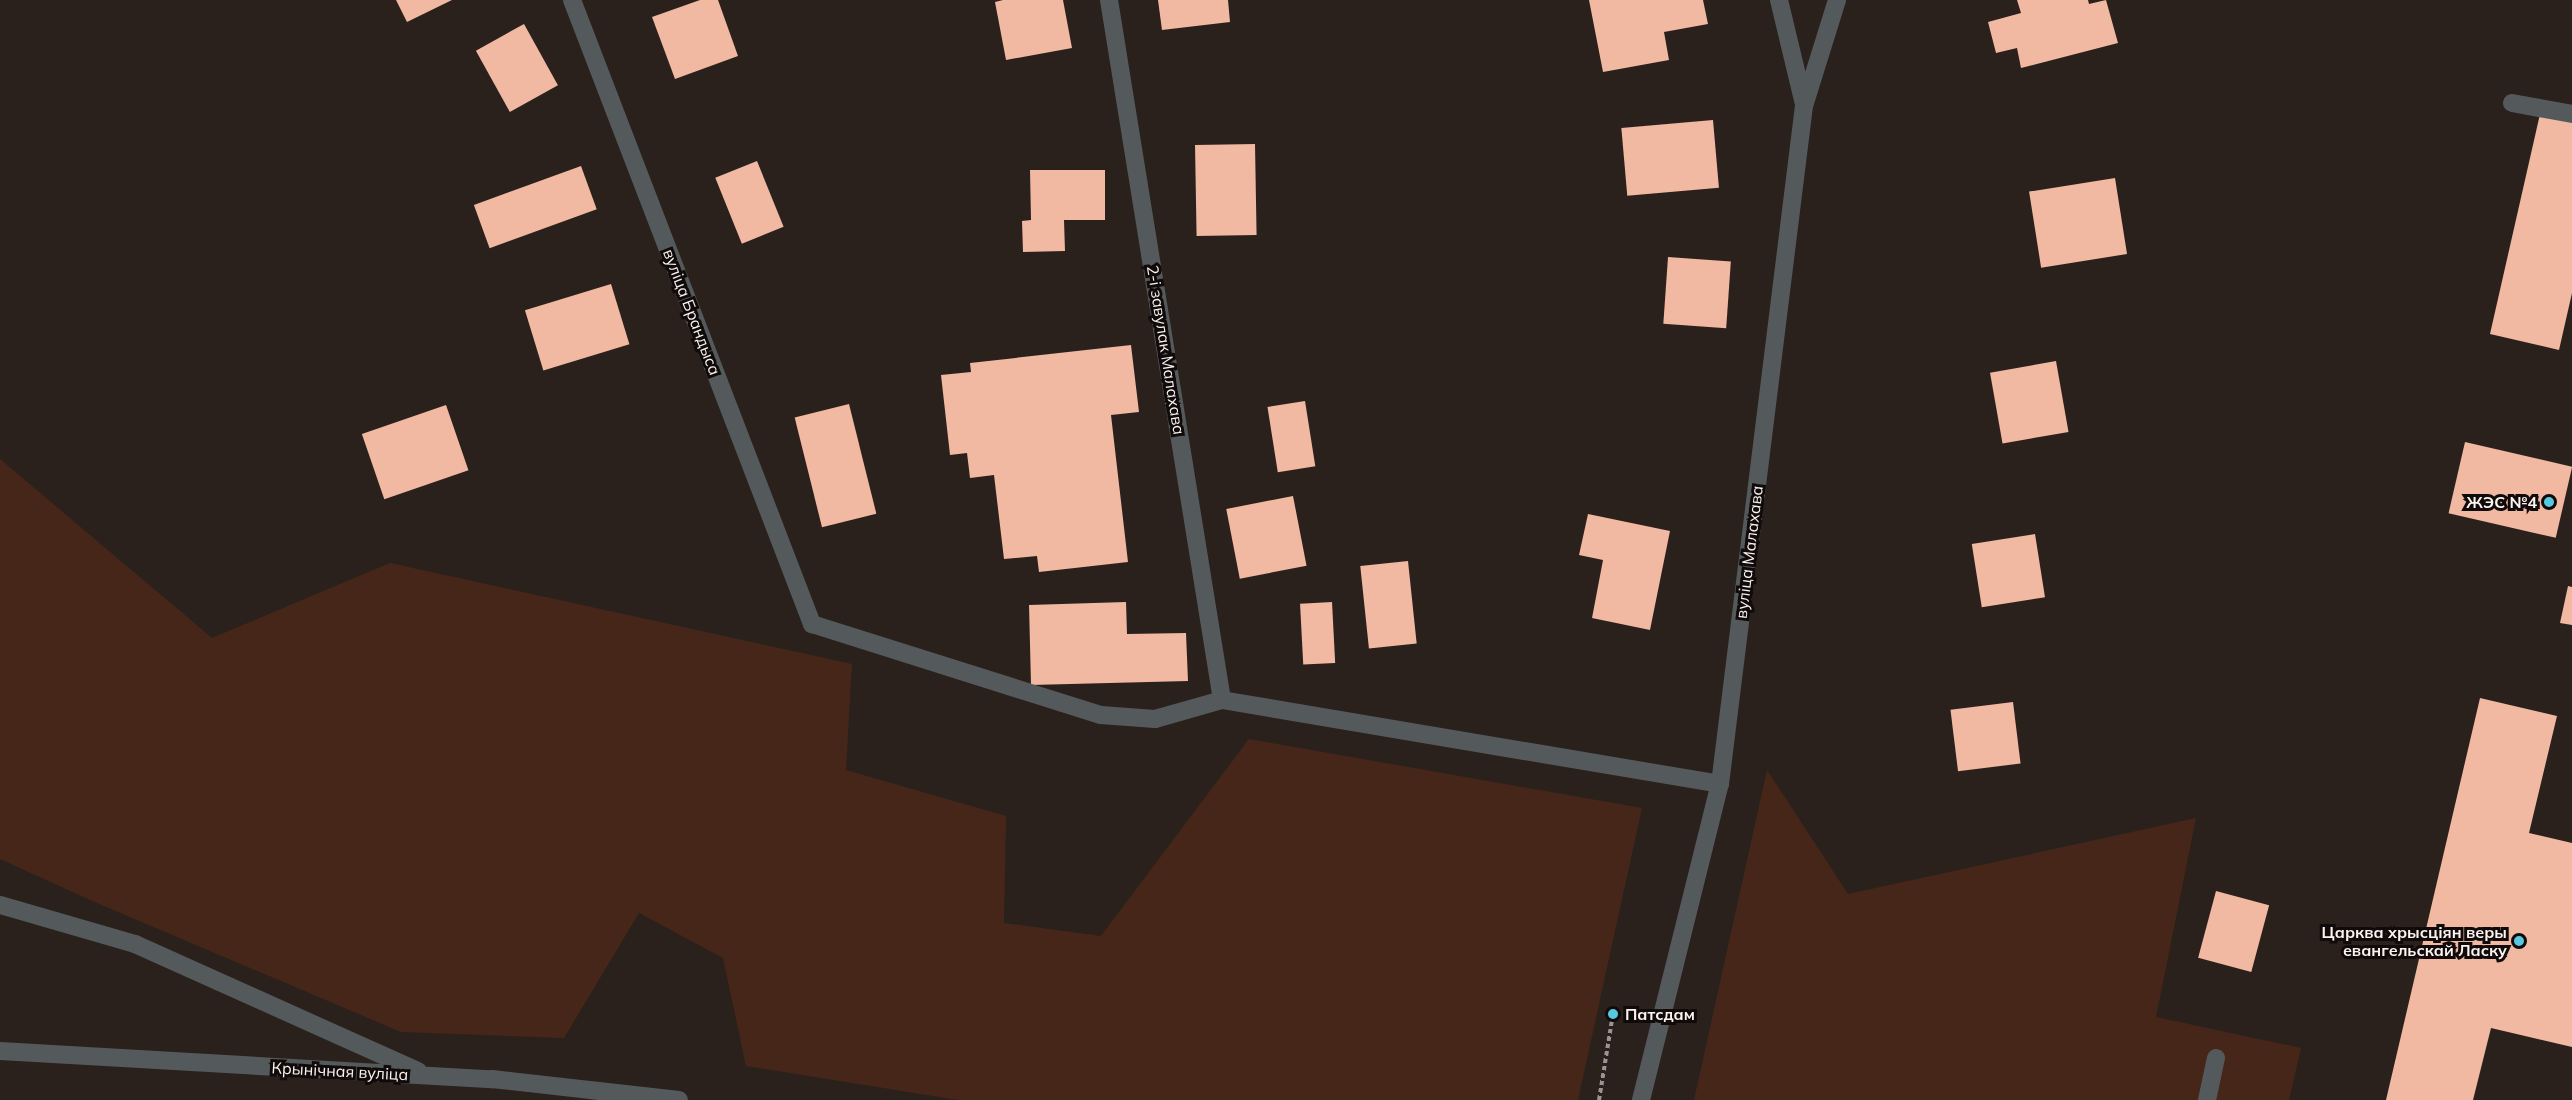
<!DOCTYPE html>
<meta charset="utf-8">
<style>
body{margin:0}
#map{position:relative;width:2572px;height:1100px;overflow:hidden;background:#2b211c;font-family:Mulish,sans-serif}
div>[style]{position:absolute}
[style*='--x']{left:calc(var(--x)*1px);top:calc(var(--y)*1px);width:calc(var(--w)*1px);rotate:calc(var(--a)*1deg)}
.green>*{inset:0;background:#462618}
.building>*{inset:0;background:#f1b8a2;transform-origin:0 0}
.path>*{height:4px;margin-top:-2px;transform-origin:0;background:repeating-linear-gradient(90deg,#9c9490 0 4.5px,transparent 0 7.5px)}
.minor>*{height:18px;margin:-9px;padding:0 9px;transform-origin:9px;border-radius:9px;background:#545a5c}
.dots>*{width:16px;height:16px;translate:-50% -50%;box-sizing:border-box;border:3px solid #100b0a;border-radius:50%}
span{translate:-50% -50%;white-space:nowrap;text-align:center;line-height:1.15;-webkit-text-stroke:6px #100b0a;paint-order:stroke}
.street-label{font-size:16px;color:#faf3f0}
.poi-label{font-size:16px;color:#faf3f0;font-weight:700}
.right{translate:-100% -50%;text-align:right}
.left{translate:0 -50%;text-align:left}
</style>
<div id="map">
<div class="green">
<div style="clip-path:polygon(0 459px,212px 638px,390px 563px,852px 664px,846px 770px,1006px 816px,1004px 923px,1101px 936px,1249px 739px,1642px 808px,1578px 1100px,958px 1100px,746px 1066px,723px 958px,639px 913px,564px 1038px,401px 1032px,97px 903px,0 859px)"></div>
<div style="clip-path:polygon(1767px 770px,1848px 894px,2196px 818px,2156px 1017px,2301px 1048px,2289px 1100px,1694px 1100px)"></div>
</div>
<div class="building">
<div style="clip-path:polygon(396px 0,452px 0,407px 22px)"></div>
<div style="clip-path:polygon(700px 0,718px 0,738px 56px,675px 79px,652px 17px)"></div>
<div style="clip-path:polygon(1003px 0,1063px 0,1072px 48px,1006px 60px,995px 2px)"></div>
<div style="clip-path:polygon(1158px 0,1228px 0,1230px 22px,1162px 30px)"></div>
<div style="clip-path:polygon(1589px 0,1703px 0,1708px 24px,1664px 32px,1669px 60px,1603px 72px)"></div>
<div style="clip-path:polygon(2017px 0,2088px 0,2089px 4px,2106px 0,2118px 43px,2021px 68px,2017px 48px,1996px 53px,1988px 22px,2021px 13px)"></div>
<div style="left:524px;top:24px;width:70px;height:55px;rotate:61deg"></div>
<div style="clip-path:polygon(2540px 114px,2572px 121px,2572px 293px,2559px 350px,2490px 334px)"></div>
<div style="left:1713px;top:120px;width:68px;height:92px;rotate:85deg"></div>
<div style="left:1255px;top:144px;width:91px;height:60px;rotate:89deg"></div>
<div style="left:757px;top:161px;width:71px;height:45px;rotate:68deg"></div>
<div style="left:581px;top:166px;width:46px;height:114px;rotate:70deg"></div>
<div style="clip-path:polygon(1030px 170px,1105px 170px,1105px 220px,1064px 220px,1065px 251px,1023px 252px,1022px 221px,1031px 220px)"></div>
<div style="left:2115px;top:178px;width:77px;height:87px;rotate:81deg"></div>
<div style="left:1668px;top:257px;width:63px;height:67px;rotate:4deg"></div>
<div style="left:611px;top:284px;width:63px;height:90px;rotate:73deg"></div>
<div style="clip-path:polygon(1131px 345px,1139px 412px,1111px 415px,1128px 562px,1039px 572px,1037px 556px,1004px 559px,994px 475px,970px 478px,967px 453px,950px 455px,941px 375px,971px 372px,970px 363px)"></div>
<div style="left:2056px;top:361px;width:72px;height:67px;rotate:80deg"></div>
<div style="left:1305px;top:401px;width:66px;height:38px;rotate:81deg"></div>
<div style="left:849px;top:404px;width:113px;height:56px;rotate:76deg"></div>
<div style="left:446px;top:405px;width:69px;height:89px;rotate:71deg"></div>
<div style="left:2465px;top:442px;width:110px;height:73px;rotate:13deg"></div>
<div style="left:1293px;top:496px;width:71px;height:68px;rotate:79deg"></div>
<div style="clip-path:polygon(1588px 514px,1670px 531px,1650px 630px,1592px 618px,1603px 560px,1579px 555px)"></div>
<div style="left:2035px;top:534px;width:64px;height:64px;rotate:81deg"></div>
<div style="left:1408px;top:561px;width:83px;height:48px;rotate:84deg"></div>
<div style="clip-path:polygon(2568px 586px,2572px 587px,2572px 625px,2560px 623px)"></div>
<div style="clip-path:polygon(1126px 602px,1127px 634px,1186px 633px,1188px 681px,1031px 685px,1029px 605px)"></div>
<div style="left:1332px;top:602px;width:61px;height:32px;rotate:87deg"></div>
<div style="clip-path:polygon(2480px 698px,2557px 716px,2529px 833px,2572px 843px,2572px 1047px,2491px 1028px,2473px 1100px,2386px 1100px)"></div>
<div style="left:2013px;top:702px;width:62px;height:63px;rotate:83deg"></div>
<div style="left:2216px;top:891px;width:55px;height:69px;rotate:15deg"></div>
</div>
<div class="path">
<div style="--x:1599;--y:1100;--w:87;--a:-80.8"></div>
</div>
<div class="minor">
<div style="--x:572;--y:0;--w:669;--a:68.96"></div>
<div style="--x:812;--y:624;--w:303;--a:17.5"></div>
<div style="--x:1101;--y:715;--w:54;--a:4.2"></div>
<div style="--x:1155;--y:719;--w:70;--a:-15.8"></div>
<div style="--x:1222;--y:700;--w:505;--a:9.57"></div>
<div style="--x:1109;--y:0;--w:709;--a:80.83"></div>
<div style="--x:1779;--y:0;--w:107;--a:76.5"></div>
<div style="--x:2512;--y:103;--w:61;--a:10.4"></div>
<div style="--x:0;--y:905;--w:141;--a:16.1"></div>
<div style="--x:135;--y:944;--w:310;--a:24.2"></div>
<div style="--x:0;--y:1051;--w:493;--a:3.3"></div>
<div style="--x:492;--y:1079;--w:188;--a:6.4"></div>
<div style="--x:1641;--y:1100;--w:326;--a:-76"></div>
<div style="--x:1720;--y:784;--w:683;--a:-82.94"></div>
<div style="--x:1804;--y:106;--w:111;--a:-72.7"></div>
<div style="--x:2207;--y:1100;--w:43;--a:-77.9"></div>
</div>
<div class="dots">
<div style="left:2549px;top:502px;background:#56c9e1"></div>
<div style="left:2519px;top:941px;background:#56c9e1"></div>
<div style="left:1613px;top:1014px;background:#56c9e1"></div>
</div>
<div class="street-label">
<span style="left:692px;top:312px;rotate:69deg">вуліца Брандыса</span>
<span style="left:1166px;top:350px;rotate:81deg">2-і завулак Малахава</span>
<span style="left:1749px;top:552px;rotate:-83deg">вуліца Малахава</span>
<span style="left:340px;top:1071px;rotate:3deg">Крынічная вуліца</span>
</div>
<div class="poi-label">
<span class="right" style="left:2537px;top:502px">ЖЭС №4</span>
<span class="right" style="left:2507px;top:941px">Царква хрысціян веры<br>евангельскай Ласку</span>
<span class="left" style="left:1625px;top:1014px">Патсдам</span>
</div>
</div>
